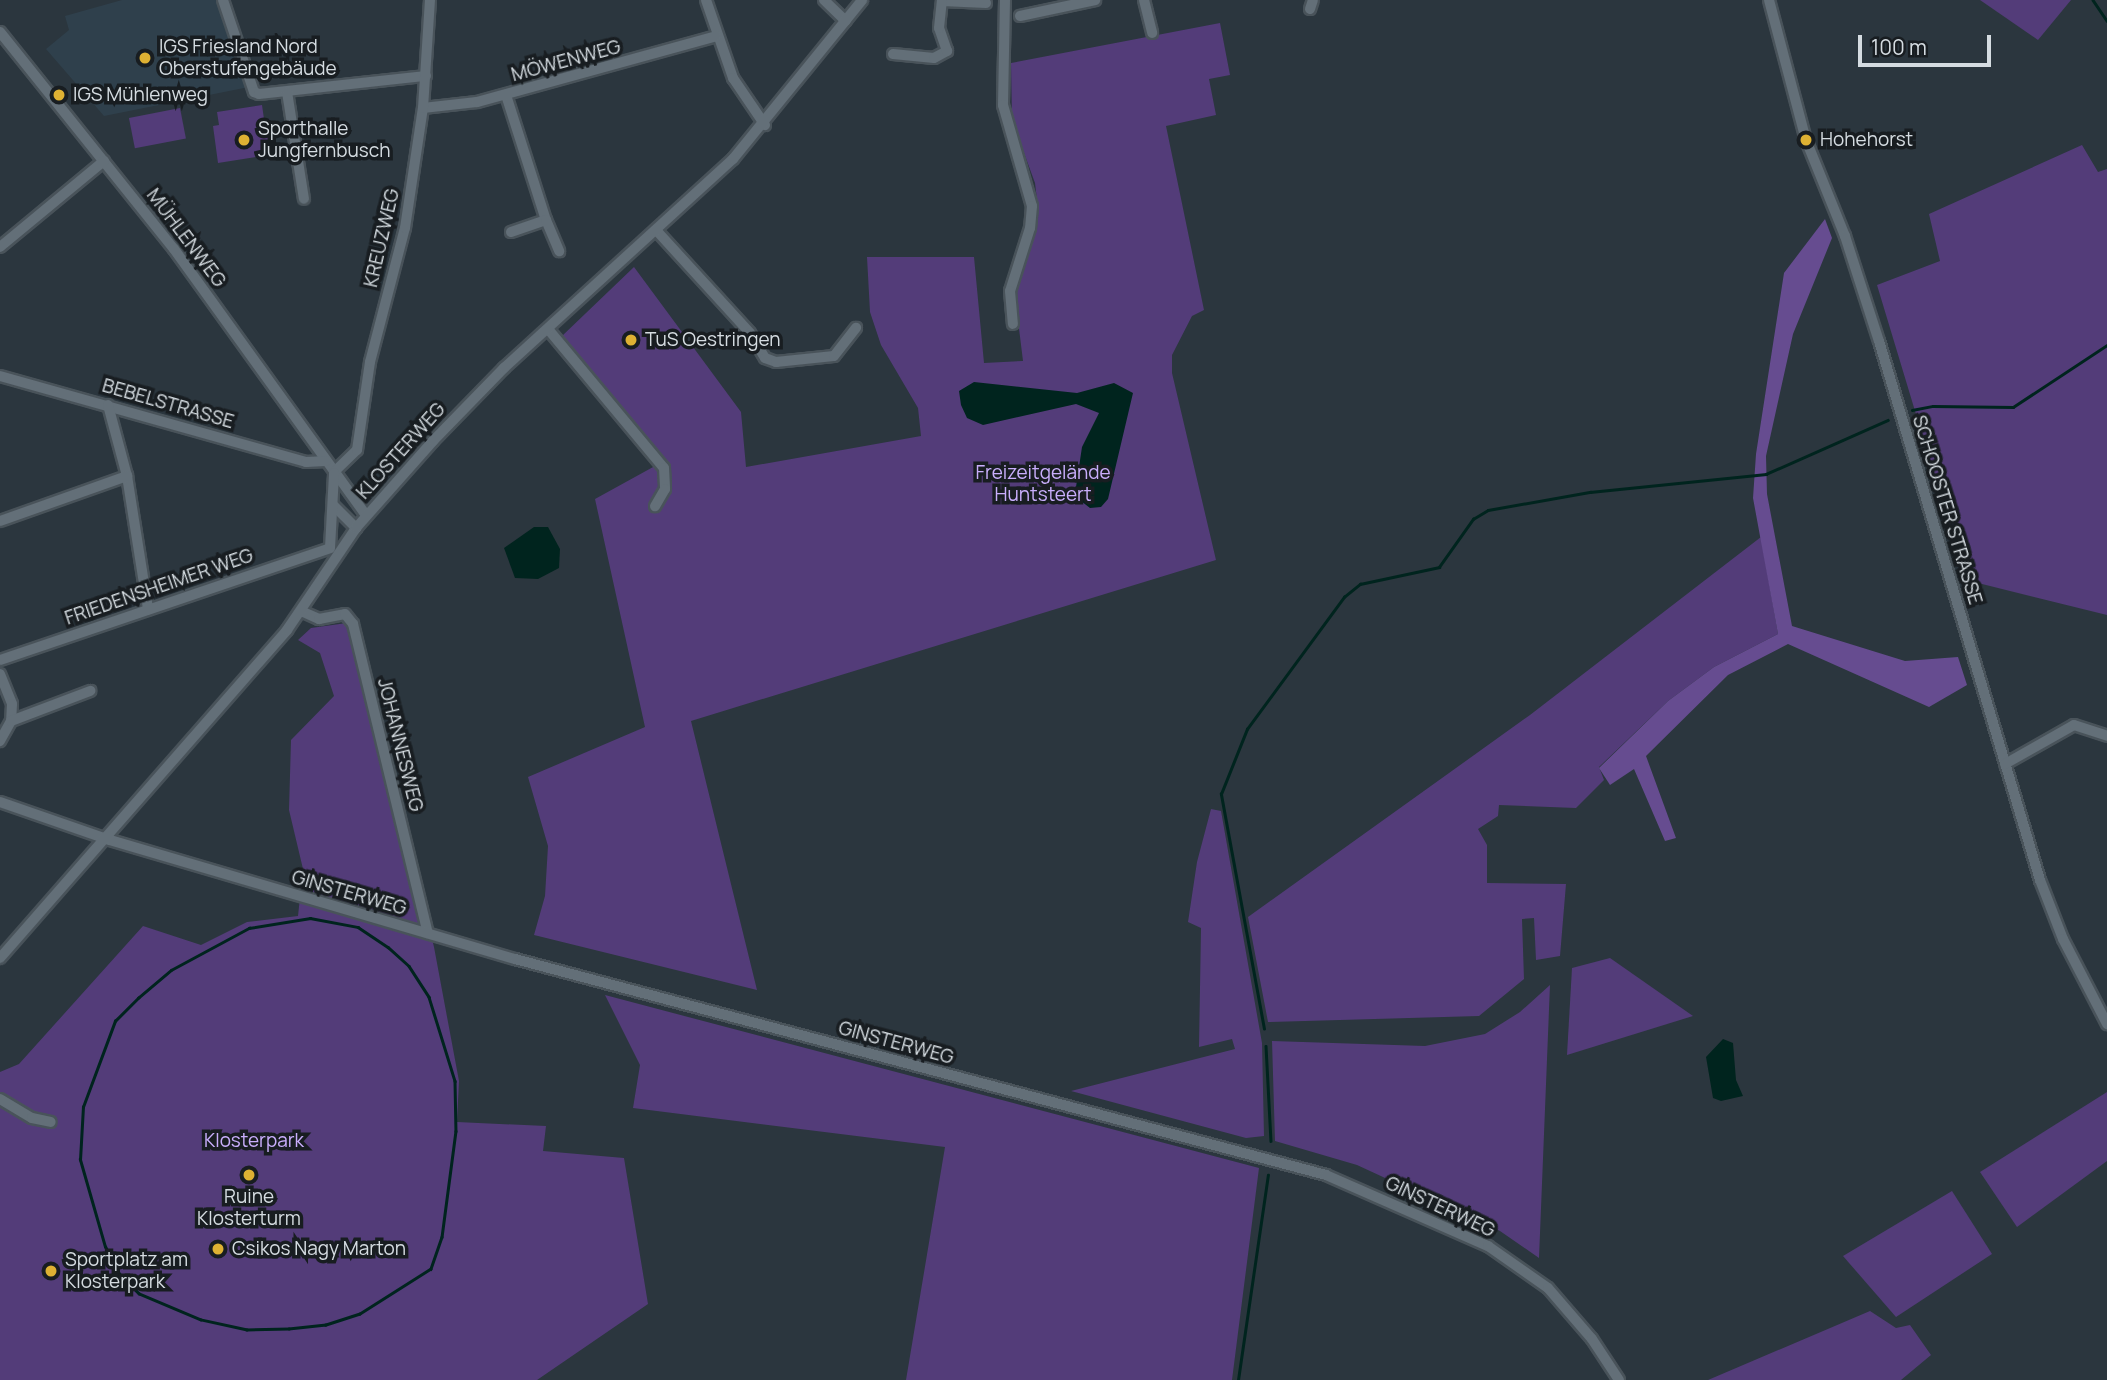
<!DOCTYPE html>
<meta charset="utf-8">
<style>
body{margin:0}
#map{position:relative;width:2107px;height:1380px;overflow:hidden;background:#2b363e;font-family:Manrope,sans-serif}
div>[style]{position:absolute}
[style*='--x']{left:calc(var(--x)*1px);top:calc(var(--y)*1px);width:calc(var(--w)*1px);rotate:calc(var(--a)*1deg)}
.built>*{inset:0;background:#2f404c}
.green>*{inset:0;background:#533c79;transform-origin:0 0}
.forest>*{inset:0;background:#664c90}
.water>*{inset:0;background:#00241e}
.stream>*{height:2.5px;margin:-1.25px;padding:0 1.25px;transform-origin:1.25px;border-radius:1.25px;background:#00241e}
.roads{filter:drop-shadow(2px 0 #49535a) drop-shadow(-2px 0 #49535a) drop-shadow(0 2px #49535a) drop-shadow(0 -2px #49535a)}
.minor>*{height:10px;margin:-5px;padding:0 5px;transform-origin:5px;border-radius:5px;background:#636f78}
.dots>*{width:19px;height:19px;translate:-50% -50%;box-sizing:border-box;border:4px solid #181d21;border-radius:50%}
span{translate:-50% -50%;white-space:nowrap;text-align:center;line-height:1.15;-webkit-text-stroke:7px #181d21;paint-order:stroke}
.poi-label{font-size:19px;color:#d5dce1}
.left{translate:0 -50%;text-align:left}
.street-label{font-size:19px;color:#d5dce1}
.park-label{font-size:19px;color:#c9aefc}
.scale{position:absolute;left:1858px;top:35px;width:133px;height:32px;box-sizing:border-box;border:4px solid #d5dce1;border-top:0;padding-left:9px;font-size:21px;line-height:24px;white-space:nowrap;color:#d5dce1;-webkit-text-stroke:5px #181d21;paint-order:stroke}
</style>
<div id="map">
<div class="built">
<div style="clip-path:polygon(122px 0,221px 0,249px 87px,104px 116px,46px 49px,69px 30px,65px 16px)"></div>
</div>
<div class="green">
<div style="clip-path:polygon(1980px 0,2071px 0,2038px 40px)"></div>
<div style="clip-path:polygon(1220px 23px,1230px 75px,1209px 79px,1216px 115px,1166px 126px,1204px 310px,1192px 316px,1172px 355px,1172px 373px,1216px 560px,691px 721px,757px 990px,534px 935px,545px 896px,548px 846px,528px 777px,645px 727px,595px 499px,664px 461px,562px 336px,634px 267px,741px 412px,746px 467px,921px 436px,918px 408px,881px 345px,870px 312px,867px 257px,974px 257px,984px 363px,1023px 361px,1015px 296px,1038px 208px,1035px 183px,1012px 120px,1011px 63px)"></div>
<div style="clip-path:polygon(262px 105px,264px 119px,270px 119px,275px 154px,218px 163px,213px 126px,219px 125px,217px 112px)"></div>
<div style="left:180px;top:108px;width:31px;height:52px;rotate:79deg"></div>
<div style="clip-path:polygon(2082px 145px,2098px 172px,2107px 169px,2107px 615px,1966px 580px,1877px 285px,1940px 261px,1929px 214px)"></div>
<div style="clip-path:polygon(1761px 537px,1778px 634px,1714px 667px,1668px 701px,1599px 767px,1604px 780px,1576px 808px,1499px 805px,1498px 816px,1478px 829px,1487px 845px,1487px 883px,1566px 884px,1560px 956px,1536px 960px,1534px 918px,1522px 919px,1524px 979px,1479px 1016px,1268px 1022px,1248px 917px,1530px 715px)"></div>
<div style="clip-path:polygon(354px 622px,434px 947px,459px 1081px,457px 1122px,546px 1126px,543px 1151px,624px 1158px,648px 1304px,537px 1380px,0 1380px,0 1072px,19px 1064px,143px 926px,201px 945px,247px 922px,298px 916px,303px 869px,289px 810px,291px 740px,334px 696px,320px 653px,298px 640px,311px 628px)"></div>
<div style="clip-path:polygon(1211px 809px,1221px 811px,1262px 1043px,1264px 1136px,1246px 1138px,1071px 1091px,1235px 1049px,1232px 1039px,1199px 1047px,1201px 928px,1188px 922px,1197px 862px)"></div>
<div style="clip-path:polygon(1610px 958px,1693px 1016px,1567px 1055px,1572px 968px)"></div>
<div style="clip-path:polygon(1550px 985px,1539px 1258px,1500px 1231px,1357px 1165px,1275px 1141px,1272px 1041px,1425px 1046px,1485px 1034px,1520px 1012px)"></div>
<div style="clip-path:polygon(605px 995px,1259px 1168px,1232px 1380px,906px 1380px,945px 1147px,633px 1108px,640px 1065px)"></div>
<div style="clip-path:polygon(2107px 1092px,2107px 1161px,2017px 1227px,1980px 1172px)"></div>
<div style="clip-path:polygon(1952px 1191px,1992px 1254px,1896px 1317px,1843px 1256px)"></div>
<div style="clip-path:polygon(1870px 1311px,1896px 1328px,1910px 1325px,1931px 1355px,1901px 1380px,1708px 1380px)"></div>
</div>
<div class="forest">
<div style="clip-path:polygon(1825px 219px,1832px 238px,1793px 334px,1766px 456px,1767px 494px,1792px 626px,1905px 661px,1958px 657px,1967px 685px,1929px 707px,1788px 644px,1728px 675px,1646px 756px,1676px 838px,1665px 841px,1634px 769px,1610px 785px,1599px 768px,1668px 701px,1714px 667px,1778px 634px,1753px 498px,1756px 454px,1784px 273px)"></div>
</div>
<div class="water">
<div style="clip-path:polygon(974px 382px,1077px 393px,1114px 383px,1133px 393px,1108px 499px,1101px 507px,1090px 508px,1081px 501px,1076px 487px,1082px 447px,1099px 413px,1076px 404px,983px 425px,967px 418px,961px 405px,959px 391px)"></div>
<div style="clip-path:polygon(534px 527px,548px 527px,560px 549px,559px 568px,538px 579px,515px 578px,504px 548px)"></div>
<div style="clip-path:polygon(1723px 1039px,1733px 1043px,1736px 1080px,1743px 1096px,1721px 1101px,1713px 1098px,1706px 1057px)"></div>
</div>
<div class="stream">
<div style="--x:2093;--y:0;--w:25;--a:56"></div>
<div style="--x:1912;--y:410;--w:21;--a:-11"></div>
<div style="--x:1933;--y:406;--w:80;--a:0.7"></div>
<div style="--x:2013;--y:407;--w:113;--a:-33.4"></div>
<div style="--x:310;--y:918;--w:49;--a:10.6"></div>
<div style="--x:358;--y:927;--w:36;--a:34"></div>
<div style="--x:388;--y:947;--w:28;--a:42"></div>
<div style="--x:409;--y:966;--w:37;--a:57"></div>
<div style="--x:429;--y:997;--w:88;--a:72.8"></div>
<div style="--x:455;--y:1081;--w:50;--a:88.9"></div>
<div style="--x:456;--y:1131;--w:107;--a:97.5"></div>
<div style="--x:442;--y:1237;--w:34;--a:109"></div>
<div style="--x:431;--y:1269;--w:84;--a:147.6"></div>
<div style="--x:360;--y:1314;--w:36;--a:162"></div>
<div style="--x:326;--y:1325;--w:37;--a:174"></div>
<div style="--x:289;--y:1329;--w:42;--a:178.6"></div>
<div style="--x:247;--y:1330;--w:47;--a:-167.7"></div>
<div style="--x:201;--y:1320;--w:67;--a:-157.2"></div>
<div style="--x:139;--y:1294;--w:28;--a:-135"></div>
<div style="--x:119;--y:1274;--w:30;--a:-117"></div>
<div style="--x:105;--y:1247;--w:91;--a:-106"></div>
<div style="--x:80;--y:1160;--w:53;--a:-86.8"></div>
<div style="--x:83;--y:1107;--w:92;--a:-69.6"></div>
<div style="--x:115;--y:1021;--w:33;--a:-45"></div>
<div style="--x:138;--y:998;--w:43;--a:-40.3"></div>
<div style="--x:171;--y:970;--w:89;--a:-28.3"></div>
<div style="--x:249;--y:928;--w:62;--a:-9.3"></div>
<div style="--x:1264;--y:1029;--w:239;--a:-100.4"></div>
<div style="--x:1221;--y:794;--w:70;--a:-68.2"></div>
<div style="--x:1247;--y:729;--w:164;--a:-53.7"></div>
<div style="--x:1344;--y:597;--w:21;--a:-39"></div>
<div style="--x:1360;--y:584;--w:81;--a:-12.1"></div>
<div style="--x:1439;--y:567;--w:59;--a:-54.7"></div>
<div style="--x:1473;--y:519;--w:17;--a:-31"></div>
<div style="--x:1488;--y:510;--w:104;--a:-10"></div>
<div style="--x:1590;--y:492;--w:177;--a:-5.8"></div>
<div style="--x:1766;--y:474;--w:133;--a:-23.9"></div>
<div style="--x:1266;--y:1046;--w:95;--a:87"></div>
<div style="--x:1238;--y:1380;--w:207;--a:-81.7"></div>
</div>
<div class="roads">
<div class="minor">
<div style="--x:223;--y:0;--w:97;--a:71.4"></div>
<div style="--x:254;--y:92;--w:5;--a:22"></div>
<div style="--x:259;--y:94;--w:168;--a:-6.2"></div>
<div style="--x:706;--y:0;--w:83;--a:70.9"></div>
<div style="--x:733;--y:78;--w:57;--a:55.8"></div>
<div style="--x:824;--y:0;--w:30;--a:44"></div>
<div style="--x:1005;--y:0;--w:105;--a:91.1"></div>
<div style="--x:1003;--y:105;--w:105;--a:74"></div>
<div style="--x:1032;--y:206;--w:22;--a:95"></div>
<div style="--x:1030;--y:228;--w:66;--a:107.6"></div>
<div style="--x:1010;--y:291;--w:33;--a:85"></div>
<div style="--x:1144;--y:0;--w:34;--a:76"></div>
<div style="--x:1769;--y:0;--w:145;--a:75.2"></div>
<div style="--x:1806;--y:140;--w:104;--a:67.9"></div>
<div style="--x:1845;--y:236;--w:110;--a:72.1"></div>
<div style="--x:1879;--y:341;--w:563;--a:73.37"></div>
<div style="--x:2040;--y:880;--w:63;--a:68.7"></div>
<div style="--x:2063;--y:939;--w:96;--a:62.6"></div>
<div style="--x:942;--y:1;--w:44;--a:2.6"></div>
<div style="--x:1310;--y:9;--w:9;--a:-72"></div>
<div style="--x:1020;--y:16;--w:77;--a:-12"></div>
<div style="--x:0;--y:32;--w:278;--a:51.3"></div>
<div style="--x:174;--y:249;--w:328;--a:54.2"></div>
<div style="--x:893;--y:54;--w:41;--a:5.6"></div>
<div style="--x:934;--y:58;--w:15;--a:-28"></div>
<div style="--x:947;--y:51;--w:24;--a:-109"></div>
<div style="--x:939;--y:28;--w:28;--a:-84"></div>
<div style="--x:287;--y:92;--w:108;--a:81"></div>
<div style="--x:506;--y:95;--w:131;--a:72.3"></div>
<div style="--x:546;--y:220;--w:37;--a:161"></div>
<div style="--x:423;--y:108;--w:54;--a:-6.3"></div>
<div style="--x:477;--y:102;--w:248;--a:-15.4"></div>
<div style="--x:546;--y:220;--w:34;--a:67"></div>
<div style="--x:656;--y:230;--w:139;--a:47.6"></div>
<div style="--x:750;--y:333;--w:29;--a:59"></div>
<div style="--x:765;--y:358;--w:12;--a:20"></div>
<div style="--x:776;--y:362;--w:58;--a:-5.9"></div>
<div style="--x:834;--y:356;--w:36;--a:-52"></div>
<div style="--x:0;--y:247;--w:135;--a:-39.6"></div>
<div style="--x:548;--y:329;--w:181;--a:50.2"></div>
<div style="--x:664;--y:468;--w:21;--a:87"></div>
<div style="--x:665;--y:489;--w:20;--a:120"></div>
<div style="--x:0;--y:376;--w:318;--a:15.7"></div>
<div style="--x:306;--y:462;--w:20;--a:-3"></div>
<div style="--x:108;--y:405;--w:73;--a:75"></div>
<div style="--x:127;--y:476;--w:135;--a:81"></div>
<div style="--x:334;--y:472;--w:32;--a:-44"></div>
<div style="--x:357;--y:450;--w:89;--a:-81.6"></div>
<div style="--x:370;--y:362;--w:138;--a:-75.4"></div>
<div style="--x:405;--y:228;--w:121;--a:-81.5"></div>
<div style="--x:423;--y:108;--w:108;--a:-86.3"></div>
<div style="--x:333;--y:505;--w:33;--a:45"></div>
<div style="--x:0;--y:521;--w:135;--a:-19.5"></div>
<div style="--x:330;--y:548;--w:75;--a:-86.9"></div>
<div style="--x:301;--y:611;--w:20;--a:24"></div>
<div style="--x:319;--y:619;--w:26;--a:-11"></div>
<div style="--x:345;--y:614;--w:13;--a:51"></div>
<div style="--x:353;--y:624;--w:318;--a:76.4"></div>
<div style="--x:0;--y:660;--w:348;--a:-18.7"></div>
<div style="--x:0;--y:674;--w:32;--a:68"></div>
<div style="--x:12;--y:704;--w:17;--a:93"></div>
<div style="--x:11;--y:721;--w:23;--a:119"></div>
<div style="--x:11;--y:721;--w:85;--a:-20.8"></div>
<div style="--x:2005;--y:764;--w:79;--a:-29.5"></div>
<div style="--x:2074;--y:725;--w:35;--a:18"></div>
<div style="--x:0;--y:802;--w:116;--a:19.1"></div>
<div style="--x:110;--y:840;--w:422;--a:16.4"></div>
<div style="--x:515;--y:959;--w:839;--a:14.91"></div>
<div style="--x:1326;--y:1175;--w:177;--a:23.7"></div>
<div style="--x:1488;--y:1246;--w:73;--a:35"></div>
<div style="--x:1548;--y:1288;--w:67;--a:49.2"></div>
<div style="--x:1592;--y:1339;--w:49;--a:56.6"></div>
<div style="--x:0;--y:958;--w:436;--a:-48.8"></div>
<div style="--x:287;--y:630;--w:123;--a:-55.9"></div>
<div style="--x:356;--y:528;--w:116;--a:-48.5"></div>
<div style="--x:433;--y:441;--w:102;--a:-45.8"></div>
<div style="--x:504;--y:368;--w:310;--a:-42.4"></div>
<div style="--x:733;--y:159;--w:205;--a:-50.9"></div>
<div style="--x:0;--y:1099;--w:37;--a:31"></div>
<div style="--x:32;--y:1118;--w:19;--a:12"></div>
</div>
</div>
<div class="dots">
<div style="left:145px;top:58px;background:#deb133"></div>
<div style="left:59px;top:95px;background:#deb133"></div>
<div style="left:244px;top:140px;background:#deb133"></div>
<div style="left:1806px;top:140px;background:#deb133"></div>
<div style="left:631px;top:340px;background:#deb133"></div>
<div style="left:249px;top:1175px;background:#deb133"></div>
<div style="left:218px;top:1249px;background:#deb133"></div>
<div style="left:51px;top:1271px;background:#deb133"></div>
</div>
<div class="poi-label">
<span class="left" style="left:159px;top:58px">IGS Friesland Nord<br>Oberstufengebäude</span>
<span class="left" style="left:73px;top:95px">IGS Mühlenweg</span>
<span class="left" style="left:258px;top:140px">Sporthalle<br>Jungfernbusch</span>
<span class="left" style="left:1820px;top:140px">Hohehorst</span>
<span class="left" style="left:645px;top:340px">TuS Oestringen</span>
<span style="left:249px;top:1208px">Ruine<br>Klosterturm</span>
<span class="left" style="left:232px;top:1249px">Csikos Nagy Marton</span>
<span class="left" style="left:65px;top:1271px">Sportplatz am<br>Klosterpark</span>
</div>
<div class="street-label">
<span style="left:566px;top:61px;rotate:-15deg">MÖWENWEG</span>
<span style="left:186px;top:238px;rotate:53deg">MÜHLENWEG</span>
<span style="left:382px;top:238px;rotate:-77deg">KREUZWEG</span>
<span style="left:168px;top:404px;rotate:16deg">BEBELSTRASSE</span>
<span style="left:401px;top:451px;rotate:-48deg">KLOSTERWEG</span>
<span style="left:1947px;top:510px;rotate:73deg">SCHOOSTER STRASSE</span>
<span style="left:159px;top:587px;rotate:-19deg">FRIEDENSHEIMER WEG</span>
<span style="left:400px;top:745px;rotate:76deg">JOHANNESWEG</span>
<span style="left:349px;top:893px;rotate:16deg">GINSTERWEG</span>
<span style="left:896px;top:1043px;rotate:15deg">GINSTERWEG</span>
<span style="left:1440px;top:1207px;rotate:25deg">GINSTERWEG</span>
</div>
<div class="park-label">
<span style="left:1043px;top:484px">Freizeitgelände<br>Huntsteert</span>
<span style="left:254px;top:1141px">Klosterpark</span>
</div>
<div class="scale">100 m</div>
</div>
